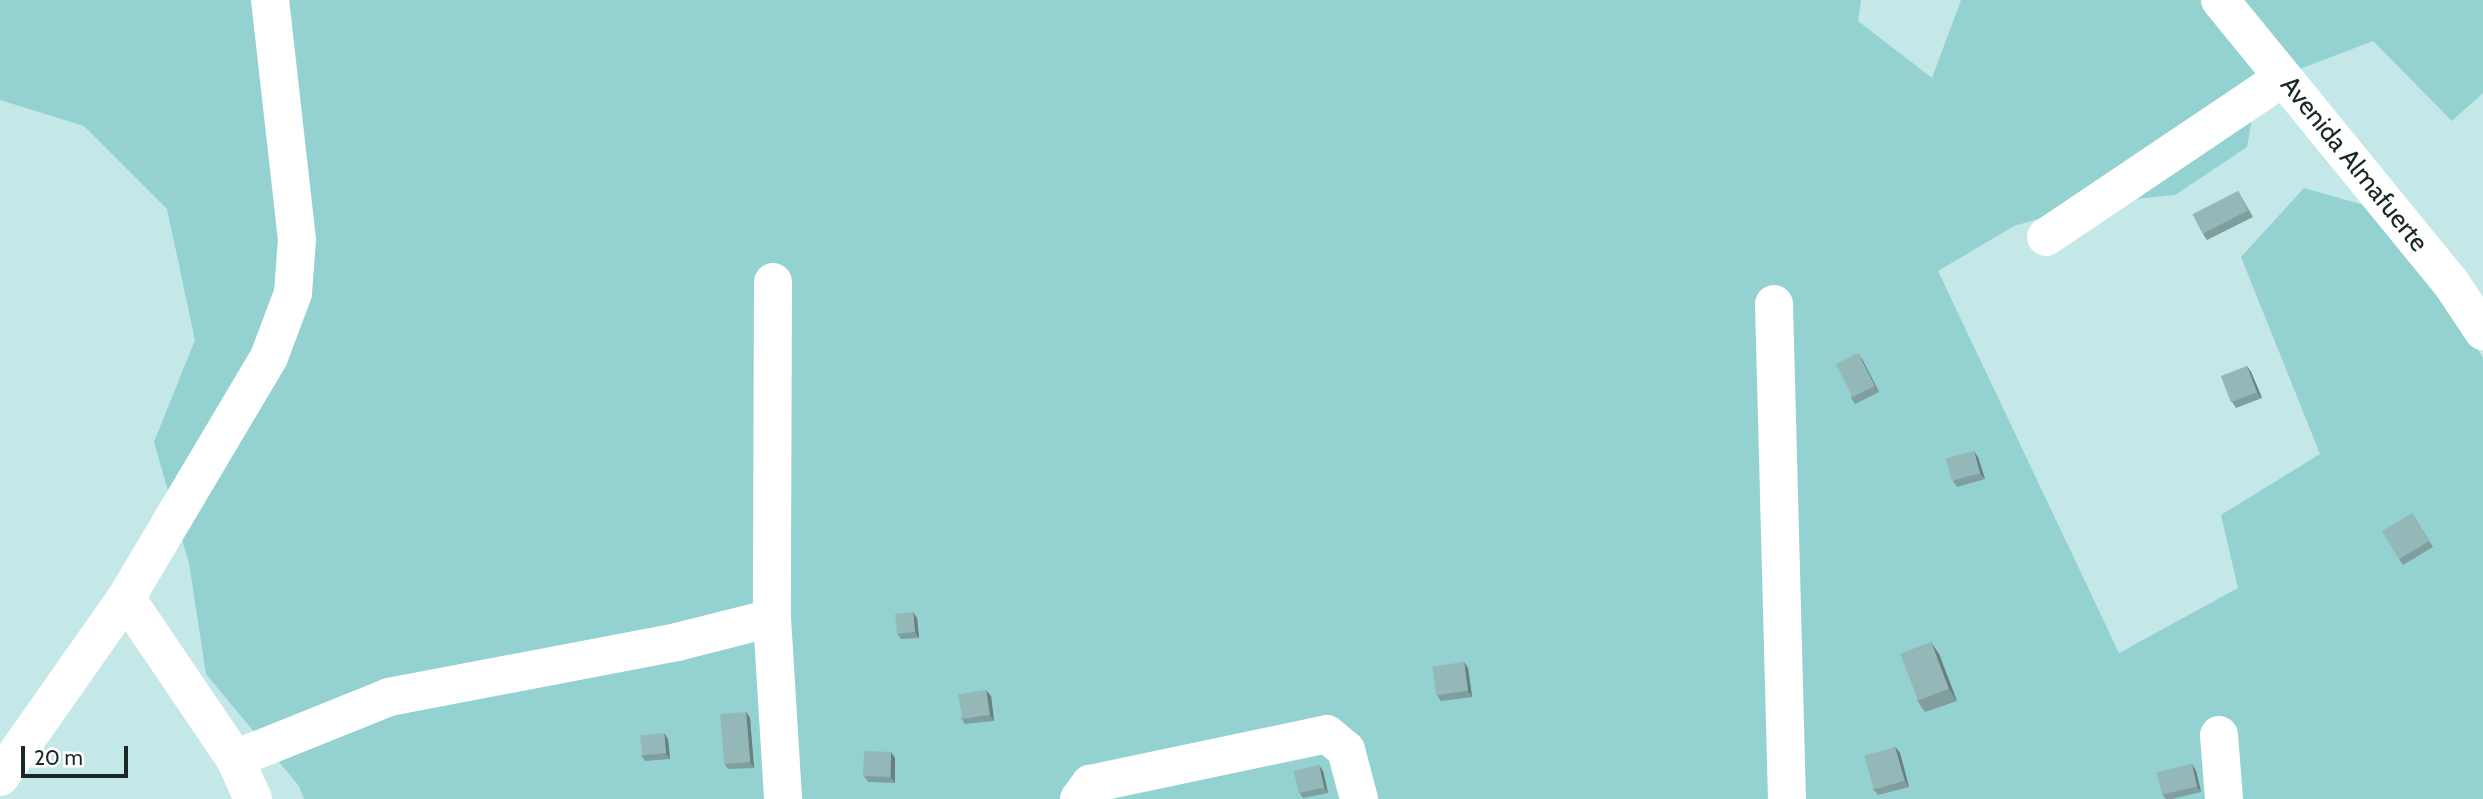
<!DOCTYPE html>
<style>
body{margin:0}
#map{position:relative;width:2483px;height:799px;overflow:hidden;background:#c3e8e7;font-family:Cabin,sans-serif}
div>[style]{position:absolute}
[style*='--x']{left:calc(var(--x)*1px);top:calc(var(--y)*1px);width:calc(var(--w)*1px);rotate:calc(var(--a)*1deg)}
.green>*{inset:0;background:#94d1d1}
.minor>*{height:38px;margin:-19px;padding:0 19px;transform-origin:19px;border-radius:19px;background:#fff}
.wall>*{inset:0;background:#7f9e9d}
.shaded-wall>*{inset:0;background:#688180}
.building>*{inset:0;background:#94b8b7;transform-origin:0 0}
span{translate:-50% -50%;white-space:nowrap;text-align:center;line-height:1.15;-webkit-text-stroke:5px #fff;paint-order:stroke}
.street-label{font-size:26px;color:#192727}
.scale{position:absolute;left:21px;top:746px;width:107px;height:32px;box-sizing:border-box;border:4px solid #192727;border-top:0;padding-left:9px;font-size:21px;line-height:24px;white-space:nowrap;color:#192727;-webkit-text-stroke:5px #fff;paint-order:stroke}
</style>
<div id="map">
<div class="green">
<div style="clip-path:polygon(0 0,1861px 0,1858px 21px,1932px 78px,1961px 0,2483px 0,2483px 93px,2452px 121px,2373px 41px,2258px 85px,2247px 147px,2175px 195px,2094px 203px,2014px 226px,1938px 271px,2119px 653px,2238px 588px,2221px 515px,2320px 454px,2241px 257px,2304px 188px,2399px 215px,2483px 358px,2483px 799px,304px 799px,299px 786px,206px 674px,189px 563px,154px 442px,195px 340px,167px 209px,84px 126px,0 100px)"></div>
</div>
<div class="minor">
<div style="--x:2220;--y:0;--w:365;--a:50.8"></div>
<div style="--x:2451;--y:283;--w:58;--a:56.3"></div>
<div style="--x:2046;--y:237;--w:285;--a:-33.9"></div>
<div style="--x:773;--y:282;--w:336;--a:90.2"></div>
<div style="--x:772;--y:618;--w:181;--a:86.5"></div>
<div style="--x:1774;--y:304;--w:495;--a:88.5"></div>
<div style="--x:126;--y:598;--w:194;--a:55.9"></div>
<div style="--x:235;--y:759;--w:44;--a:65.8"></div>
<div style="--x:2219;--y:735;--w:64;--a:85.5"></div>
<div style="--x:235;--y:759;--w:166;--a:-21.9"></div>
<div style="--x:389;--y:697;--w:293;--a:-10.8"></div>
<div style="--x:677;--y:642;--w:98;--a:-14.2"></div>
<div style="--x:0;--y:777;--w:219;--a:-54.9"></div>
<div style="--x:126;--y:598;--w:280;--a:-59.3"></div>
<div style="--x:269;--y:357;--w:68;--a:-69.4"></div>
<div style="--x:293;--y:293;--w:53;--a:-85.7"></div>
<div style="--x:297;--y:240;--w:242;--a:-96.4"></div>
<div style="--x:1079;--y:799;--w:19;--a:-54"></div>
<div style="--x:1090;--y:784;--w:242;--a:-11.9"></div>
<div style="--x:1327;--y:734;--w:25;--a:40"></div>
<div style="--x:1346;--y:750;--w:51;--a:75.1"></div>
</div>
<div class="wall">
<div style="clip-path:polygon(2238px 191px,2253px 217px,2207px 240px,2203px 234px)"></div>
<div style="clip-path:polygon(1862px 359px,1879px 392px,1855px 404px,1851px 398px)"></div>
<div style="clip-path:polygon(2247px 366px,2251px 372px,2262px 398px,2236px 408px,2232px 402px)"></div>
<div style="clip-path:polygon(1978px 457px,1985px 479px,1957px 487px,1953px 481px)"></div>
<div style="clip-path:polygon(2412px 513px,2433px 547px,2403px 565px,2399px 559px)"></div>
<div style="clip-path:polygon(917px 618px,919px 638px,901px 639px,897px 633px)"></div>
<div style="clip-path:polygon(1939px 654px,1957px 701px,1925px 712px,1917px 700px)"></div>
<div style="clip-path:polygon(1468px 668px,1472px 697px,1441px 701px,1437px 695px)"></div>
<div style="clip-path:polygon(991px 696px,994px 721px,965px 724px,961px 718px)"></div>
<div style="clip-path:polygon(746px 712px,750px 718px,754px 768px,728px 769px,724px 763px)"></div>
<div style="clip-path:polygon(668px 739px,670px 759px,645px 761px,641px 755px)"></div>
<div style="clip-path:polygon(1895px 747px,1900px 753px,1909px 787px,1878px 795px,1873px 789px)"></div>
<div style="clip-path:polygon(895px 758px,895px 783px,868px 782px,864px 776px)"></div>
<div style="clip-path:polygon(2192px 764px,2196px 771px,2201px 792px,2172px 799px,2166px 799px,2162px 794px)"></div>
<div style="clip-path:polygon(1323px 771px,1328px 793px,1303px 798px,1299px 792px)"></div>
</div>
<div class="shaded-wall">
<div style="clip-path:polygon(1858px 353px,1862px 359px,1879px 392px,1875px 386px)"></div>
<div style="clip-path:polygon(2247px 366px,2251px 372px,2262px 398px,2257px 392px)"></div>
<div style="clip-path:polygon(1974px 451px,1978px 457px,1985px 479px,1980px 473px)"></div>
<div style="clip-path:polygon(913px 612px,917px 618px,919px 638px,915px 632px)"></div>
<div style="clip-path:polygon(1931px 642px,1939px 654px,1957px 701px,1949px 689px)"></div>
<div style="clip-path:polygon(1464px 662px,1468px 668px,1472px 697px,1468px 691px)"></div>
<div style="clip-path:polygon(986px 690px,991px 696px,994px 721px,990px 715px)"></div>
<div style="clip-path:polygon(746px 712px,750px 718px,754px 768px,750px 762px)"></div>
<div style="clip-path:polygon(664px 733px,668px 739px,670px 759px,666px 753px)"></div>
<div style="clip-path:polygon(1895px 747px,1900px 753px,1909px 787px,1905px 781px)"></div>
<div style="clip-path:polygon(891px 752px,895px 758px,895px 783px,891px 777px)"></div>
<div style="clip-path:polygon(2192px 764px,2196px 771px,2201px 792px,2197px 786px)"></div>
<div style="clip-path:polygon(1319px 765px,1323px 771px,1328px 793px,1324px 787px)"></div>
</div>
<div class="building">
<div style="left:2238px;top:191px;width:22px;height:51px;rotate:63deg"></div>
<div style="left:1858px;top:353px;width:37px;height:25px;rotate:63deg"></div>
<div style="left:2247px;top:366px;width:28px;height:28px;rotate:69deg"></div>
<div style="left:1974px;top:451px;width:23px;height:29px;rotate:75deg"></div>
<div style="left:2412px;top:513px;width:33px;height:35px;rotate:59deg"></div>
<div style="left:913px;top:612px;width:20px;height:18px;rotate:84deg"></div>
<div style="left:1931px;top:642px;width:50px;height:33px;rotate:69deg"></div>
<div style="left:1464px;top:662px;width:29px;height:32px;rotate:82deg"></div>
<div style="left:986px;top:690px;width:25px;height:28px;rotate:81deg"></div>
<div style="left:746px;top:712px;width:50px;height:26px;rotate:85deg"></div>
<div style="left:664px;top:733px;width:20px;height:24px;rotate:84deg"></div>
<div style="left:1895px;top:747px;width:35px;height:32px;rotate:74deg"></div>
<div style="left:864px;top:751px;width:27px;height:25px;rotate:2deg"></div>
<div style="left:2192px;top:764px;width:23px;height:36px;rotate:77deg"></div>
<div style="left:1319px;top:765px;width:23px;height:26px;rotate:77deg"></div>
</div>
<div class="street-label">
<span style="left:2354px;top:164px;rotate:51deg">Avenida Almafuerte</span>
</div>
<div class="scale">20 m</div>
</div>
